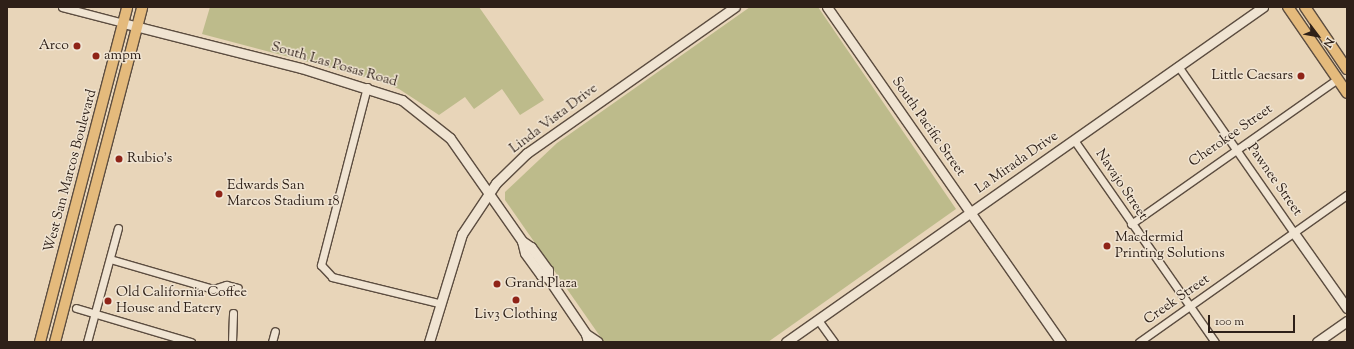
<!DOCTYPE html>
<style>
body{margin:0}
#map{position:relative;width:1354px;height:349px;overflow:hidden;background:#e8d5b9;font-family:"Sorts Mill Goudy",serif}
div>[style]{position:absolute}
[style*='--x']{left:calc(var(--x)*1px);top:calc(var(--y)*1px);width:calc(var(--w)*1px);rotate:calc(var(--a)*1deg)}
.green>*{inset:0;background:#bdbb8b}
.roads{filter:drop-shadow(1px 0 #5c4d40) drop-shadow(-1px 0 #5c4d40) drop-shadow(0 1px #5c4d40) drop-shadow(0 -1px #5c4d40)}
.street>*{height:7px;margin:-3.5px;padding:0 3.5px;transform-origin:3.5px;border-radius:3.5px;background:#f0e4d2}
.secondary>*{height:9px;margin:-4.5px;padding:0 4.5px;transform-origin:4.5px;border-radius:4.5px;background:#f0e4d2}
.primary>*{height:10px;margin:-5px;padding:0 5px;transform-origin:5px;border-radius:5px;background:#e4ba7c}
.dots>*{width:11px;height:11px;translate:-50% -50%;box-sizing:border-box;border:2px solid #f0e4d2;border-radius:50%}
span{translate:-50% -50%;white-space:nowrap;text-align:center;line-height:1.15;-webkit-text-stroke:3px #f0e4d2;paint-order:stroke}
.poi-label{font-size:14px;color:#2e2018}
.right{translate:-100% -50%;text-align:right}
.left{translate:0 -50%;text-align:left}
.street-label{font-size:14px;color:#2e2018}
.frame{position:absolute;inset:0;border:8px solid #2e2018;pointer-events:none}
.north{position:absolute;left:1298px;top:16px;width:40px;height:40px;-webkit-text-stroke:3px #f0e4d2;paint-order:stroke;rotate:122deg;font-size:11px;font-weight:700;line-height:16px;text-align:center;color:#2e2018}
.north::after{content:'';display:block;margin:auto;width:14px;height:18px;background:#2e2018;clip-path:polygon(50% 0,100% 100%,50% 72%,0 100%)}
.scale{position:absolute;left:1208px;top:315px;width:87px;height:18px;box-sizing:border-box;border:2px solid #2e2018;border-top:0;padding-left:5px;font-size:12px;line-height:14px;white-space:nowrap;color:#2e2018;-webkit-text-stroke:3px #f0e4d2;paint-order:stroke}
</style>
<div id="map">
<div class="green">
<div style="clip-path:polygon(210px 7px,479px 7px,544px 100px,520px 115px,502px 89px,474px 109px,465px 97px,439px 115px,399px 89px,376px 80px,202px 34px)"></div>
<div style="clip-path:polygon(750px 7px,818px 7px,956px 209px,768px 342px,604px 342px,505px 200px,505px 192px,557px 143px)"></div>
</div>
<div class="roads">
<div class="street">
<div style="--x:62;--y:7;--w:63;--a:14.7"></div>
<div style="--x:1178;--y:66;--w:203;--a:55.2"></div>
<div style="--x:367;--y:87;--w:184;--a:104.5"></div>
<div style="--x:321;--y:265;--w:16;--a:47"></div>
<div style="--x:332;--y:277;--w:110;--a:13.7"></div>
<div style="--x:1074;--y:140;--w:246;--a:55.1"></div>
<div style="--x:1131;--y:224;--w:252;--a:-35.1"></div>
<div style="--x:110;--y:259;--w:107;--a:16.2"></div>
<div style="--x:213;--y:289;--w:14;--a:-17"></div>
<div style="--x:226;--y:285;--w:12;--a:14"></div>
<div style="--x:76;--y:308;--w:120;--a:16.5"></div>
<div style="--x:818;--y:320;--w:27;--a:54"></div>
<div style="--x:87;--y:342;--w:118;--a:-74.8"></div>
<div style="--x:232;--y:342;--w:29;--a:-88"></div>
<div style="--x:272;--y:342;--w:11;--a:-75"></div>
<div style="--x:1139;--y:342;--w:255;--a:-35.3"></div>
</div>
<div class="secondary">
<div style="--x:827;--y:7;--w:409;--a:55.1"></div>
<div style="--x:123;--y:23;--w:184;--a:14.2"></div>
<div style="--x:301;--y:68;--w:106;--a:17.6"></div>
<div style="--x:402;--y:100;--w:61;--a:38.4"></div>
<div style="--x:450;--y:138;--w:126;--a:55"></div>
<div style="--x:522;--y:241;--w:11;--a:34"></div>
<div style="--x:531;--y:247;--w:29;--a:54"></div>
<div style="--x:548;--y:270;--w:8;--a:90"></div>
<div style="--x:1294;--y:233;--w:92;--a:54.8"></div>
<div style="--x:522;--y:241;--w:12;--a:76"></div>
<div style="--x:525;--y:253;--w:27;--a:54"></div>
<div style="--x:541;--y:275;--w:8;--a:23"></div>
<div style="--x:548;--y:278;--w:68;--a:55.8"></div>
<div style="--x:586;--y:334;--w:8;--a:76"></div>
<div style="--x:586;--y:334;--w:14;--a:34"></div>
<div style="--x:429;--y:342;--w:113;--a:-73"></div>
<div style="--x:462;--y:234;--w:61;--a:-56.3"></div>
<div style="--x:496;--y:183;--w:43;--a:-44.1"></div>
<div style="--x:527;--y:153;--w:254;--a:-35.1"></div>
<div style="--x:786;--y:342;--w:583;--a:-35.08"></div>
<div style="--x:1317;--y:342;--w:37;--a:-35"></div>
</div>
<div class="primary">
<div style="--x:1288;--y:7;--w:104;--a:55.5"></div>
<div style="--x:1305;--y:7;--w:75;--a:55.9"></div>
<div style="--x:40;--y:342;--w:346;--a:-75.4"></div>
<div style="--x:55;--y:342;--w:346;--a:-75.4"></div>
</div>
</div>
<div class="dots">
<div style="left:77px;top:46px;background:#8f2418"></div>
<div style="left:96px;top:56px;background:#8f2418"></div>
<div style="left:1301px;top:76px;background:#8f2418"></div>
<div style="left:119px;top:159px;background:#8f2418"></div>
<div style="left:219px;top:194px;background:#8f2418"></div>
<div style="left:1107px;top:246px;background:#8f2418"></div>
<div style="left:497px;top:284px;background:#8f2418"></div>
<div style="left:516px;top:300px;background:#8f2418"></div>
<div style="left:108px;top:301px;background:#8f2418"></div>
</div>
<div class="poi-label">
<span class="right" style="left:69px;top:46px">Arco</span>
<span class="left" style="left:104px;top:56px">ampm</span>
<span class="right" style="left:1293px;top:76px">Little Caesars</span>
<span class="left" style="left:127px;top:159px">Rubio's</span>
<span class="left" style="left:227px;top:194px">Edwards San<br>Marcos Stadium 18</span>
<span class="left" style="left:1115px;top:246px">Macdermid<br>Printing Solutions</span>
<span class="left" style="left:505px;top:284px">Grand Plaza</span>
<span class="left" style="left:116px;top:301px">Old California Coffee<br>House and Eatery</span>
<span style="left:516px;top:315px">Liv3 Clothing</span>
</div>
<div class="street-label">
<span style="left:334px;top:65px;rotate:16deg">South Las Posas Road</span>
<span style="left:554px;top:119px;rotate:-37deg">Linda Vista Drive</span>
<span style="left:928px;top:127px;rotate:55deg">South Pacific Street</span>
<span style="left:1231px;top:136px;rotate:-35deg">Cherokee Street</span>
<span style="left:1017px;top:163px;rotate:-35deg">La Mirada Drive</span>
<span style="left:71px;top:171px;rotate:-75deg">West San Marcos Boulevard</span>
<span style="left:1274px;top:180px;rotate:55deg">Pawnee Street</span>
<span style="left:1121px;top:185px;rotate:56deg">Navajo Street</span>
<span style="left:1177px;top:300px;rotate:-35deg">Creek Street</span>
</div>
<div class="frame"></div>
<div class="north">N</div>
<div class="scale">100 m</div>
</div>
